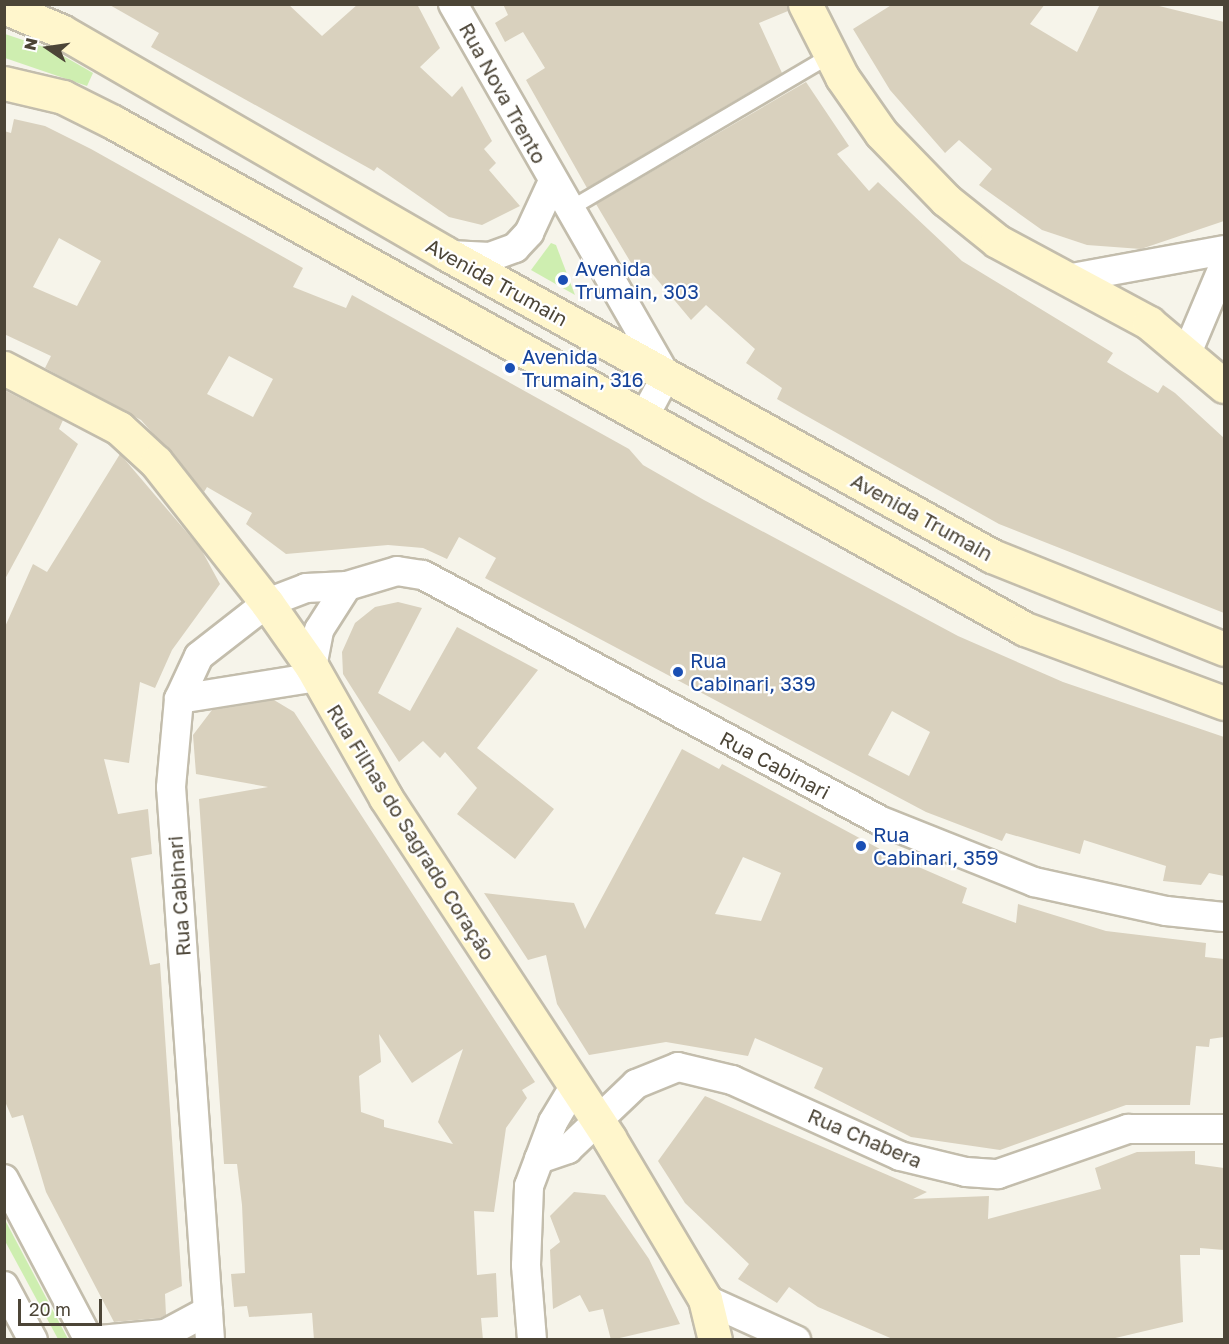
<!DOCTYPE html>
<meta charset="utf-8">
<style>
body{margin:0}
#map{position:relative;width:1229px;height:1344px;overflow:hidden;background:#f6f4ea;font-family:"Golos Text",sans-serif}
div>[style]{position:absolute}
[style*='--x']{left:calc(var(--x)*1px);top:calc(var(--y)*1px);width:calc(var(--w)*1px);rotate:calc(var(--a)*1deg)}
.green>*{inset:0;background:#ceeeb0}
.building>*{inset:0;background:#d9d1be}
.roads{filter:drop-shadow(2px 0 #c3bdac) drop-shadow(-2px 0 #c3bdac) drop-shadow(0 2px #c3bdac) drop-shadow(0 -2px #c3bdac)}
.lane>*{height:14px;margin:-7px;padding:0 7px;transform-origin:7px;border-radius:7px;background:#fff}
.street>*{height:28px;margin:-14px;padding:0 14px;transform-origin:14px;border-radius:14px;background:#fff}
.secondary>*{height:33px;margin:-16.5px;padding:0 16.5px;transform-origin:16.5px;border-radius:16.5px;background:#fff6cc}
.dots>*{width:16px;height:16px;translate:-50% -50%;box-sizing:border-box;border:3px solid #fff;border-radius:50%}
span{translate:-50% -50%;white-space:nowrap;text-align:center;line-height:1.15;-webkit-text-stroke:4.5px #fff;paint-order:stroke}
.street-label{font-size:20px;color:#4c4537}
.transit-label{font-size:20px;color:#164399}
.left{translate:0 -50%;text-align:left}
.frame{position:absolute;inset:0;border:6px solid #4c4537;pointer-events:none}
.north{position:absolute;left:18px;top:18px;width:60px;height:60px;-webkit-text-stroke:4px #fff;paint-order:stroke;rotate:283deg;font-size:16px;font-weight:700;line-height:24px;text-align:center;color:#4c4537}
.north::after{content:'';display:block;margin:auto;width:21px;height:27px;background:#4c4537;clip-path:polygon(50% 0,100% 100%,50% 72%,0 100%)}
.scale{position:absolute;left:18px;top:1299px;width:84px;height:27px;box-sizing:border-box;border:3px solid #4c4537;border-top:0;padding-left:8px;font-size:18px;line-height:21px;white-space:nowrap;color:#4c4537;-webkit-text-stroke:4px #fff;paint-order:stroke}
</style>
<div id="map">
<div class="green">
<div style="clip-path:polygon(5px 34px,53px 50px,93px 73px,87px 86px,5px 58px)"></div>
<div style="clip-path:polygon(551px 243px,556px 245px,575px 295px,531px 270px)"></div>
<div style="clip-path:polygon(5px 1220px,68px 1339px,58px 1339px,5px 1241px)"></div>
</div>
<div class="building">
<div style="clip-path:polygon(108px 4px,288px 4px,322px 36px,358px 4px,417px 4px,440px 48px,420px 67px,452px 97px,462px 86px,492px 141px,484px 149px,496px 163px,489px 170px,520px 206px,482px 225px,449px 217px,377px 167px,374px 171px,151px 47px,159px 33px)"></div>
<div style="clip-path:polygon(503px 4px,787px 4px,788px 11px,759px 23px,782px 73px,587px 188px,526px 80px,545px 68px,523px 32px,505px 42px,495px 23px,508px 15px)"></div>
<div style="clip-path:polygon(893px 4px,1045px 4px,1030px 24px,1077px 52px,1100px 4px,1151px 4px,1224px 22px,1224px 221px,1141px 249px,1087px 245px,1042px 230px,979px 185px,992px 169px,959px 140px,945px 153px,890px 90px,853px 29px)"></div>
<div style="clip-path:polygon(806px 82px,849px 146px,837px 154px,869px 191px,878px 182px,962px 261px,1113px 353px,1107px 362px,1158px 393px,1163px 385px,1175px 393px,1224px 438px,1224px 613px,999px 524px,803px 414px,777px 399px,782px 388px,746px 363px,755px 349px,706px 305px,691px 320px,650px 271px,640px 278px,596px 204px)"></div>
<div style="clip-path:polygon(evenodd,14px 119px,45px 126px,91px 149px,303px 268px,293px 287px,346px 308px,352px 295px,629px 449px,643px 465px,704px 500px,958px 636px,1063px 682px,1224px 737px,1224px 876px,1209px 873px,1201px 885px,1163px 881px,1166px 866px,1084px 840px,1080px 854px,1006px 833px,1002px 841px,926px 812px,485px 578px,496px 558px,459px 537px,447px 559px,423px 548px,388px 545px,286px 554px,246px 524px,252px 513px,207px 487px,204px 492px,141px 420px,45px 368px,51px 356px,4px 334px,4px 131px,11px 133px,14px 119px,59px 238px,101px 261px,77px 306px,33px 287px,59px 238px,14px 119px,229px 356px,273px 379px,253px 417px,207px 394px,229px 356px,14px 119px,892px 711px,930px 732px,909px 776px,868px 755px,892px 711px)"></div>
<div style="clip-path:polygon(4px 390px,63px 420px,59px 429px,78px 444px,4px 581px)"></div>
<div style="clip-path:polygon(120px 454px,201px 549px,220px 584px,172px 650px,155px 688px,140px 682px,129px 763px,104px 759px,118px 814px,148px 809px,152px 854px,131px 858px,150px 965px,160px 963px,182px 1286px,165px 1294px,166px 1315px,160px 1318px,114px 1322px,46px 1192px,23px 1115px,12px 1118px,4px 1099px,4px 629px,33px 564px,47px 572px)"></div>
<div style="clip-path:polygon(398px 602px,422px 608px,378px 693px,410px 711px,457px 627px,538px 670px,477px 748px,554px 809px,515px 859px,457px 814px,477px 788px,445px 752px,440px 758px,423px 741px,399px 762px,343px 674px,342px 652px,355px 623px,375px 607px)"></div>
<div style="clip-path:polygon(evenodd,274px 700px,294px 712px,535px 1082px,522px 1090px,527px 1098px,506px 1128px,494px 1212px,474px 1211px,477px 1275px,496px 1273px,498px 1317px,481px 1318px,483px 1340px,314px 1340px,312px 1313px,249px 1317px,247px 1306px,234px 1307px,231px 1274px,245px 1273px,242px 1205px,237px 1164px,224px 1164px,199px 799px,268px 787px,196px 774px,193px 735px,212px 710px,274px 700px,379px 1034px,412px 1083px,463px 1049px,438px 1122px,453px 1144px,384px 1127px,384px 1120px,361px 1112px,359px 1076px,381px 1062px,379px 1034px)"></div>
<div style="clip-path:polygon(evenodd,682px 749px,719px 769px,722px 764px,891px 855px,967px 888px,962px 903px,1016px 923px,1018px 904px,1106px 931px,1206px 943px,1205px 957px,1224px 959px,1224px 1037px,1210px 1039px,1209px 1047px,1196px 1046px,1190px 1105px,1126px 1105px,1000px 1150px,911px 1137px,814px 1088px,823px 1068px,755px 1038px,748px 1056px,666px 1042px,589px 1055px,557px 1004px,546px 955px,528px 960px,484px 893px,574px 903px,585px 929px,682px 749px,743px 857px,781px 873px,761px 921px,715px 914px,743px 857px)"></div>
<div style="clip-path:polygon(705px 1096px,927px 1192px,913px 1199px,989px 1196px,988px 1219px,1101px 1189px,1095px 1168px,1137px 1152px,1195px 1151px,1195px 1164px,1224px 1168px,1224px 1250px,1200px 1248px,1200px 1255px,1180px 1255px,1183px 1322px,1107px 1340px,895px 1340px,818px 1307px,789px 1287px,777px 1303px,738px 1279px,749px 1264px,685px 1203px,658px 1161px)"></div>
<div style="clip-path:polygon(574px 1192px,605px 1195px,649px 1259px,680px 1324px,611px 1340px,603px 1309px,589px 1312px,580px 1295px,553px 1309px,550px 1250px,560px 1242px,550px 1216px)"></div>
</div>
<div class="roads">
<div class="lane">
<div style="--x:568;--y:210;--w:305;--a:-30.5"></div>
</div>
<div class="street">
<div style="--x:453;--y:4;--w:429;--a:60.2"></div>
<div style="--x:666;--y:376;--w:47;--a:118.2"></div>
<div style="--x:450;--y:255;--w:40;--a:2.9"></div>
<div style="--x:490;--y:257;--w:27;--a:-20"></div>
<div style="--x:515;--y:248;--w:21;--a:-47"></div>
<div style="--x:529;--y:233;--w:57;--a:-65.2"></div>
<div style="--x:1072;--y:278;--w:155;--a:-10.4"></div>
<div style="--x:1187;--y:353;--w:95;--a:-67.2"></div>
<div style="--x:312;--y:667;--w:38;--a:-79"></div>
<div style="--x:319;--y:630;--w:52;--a:-57.5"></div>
<div style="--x:347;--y:586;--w:52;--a:-16.7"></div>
<div style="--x:397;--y:571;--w:26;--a:9"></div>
<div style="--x:423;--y:575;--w:520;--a:28.24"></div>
<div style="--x:881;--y:821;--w:165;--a:21.7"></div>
<div style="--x:1034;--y:882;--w:135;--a:12.4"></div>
<div style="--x:1166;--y:911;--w:58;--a:5.9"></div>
<div style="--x:179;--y:699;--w:139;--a:-9.1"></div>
<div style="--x:539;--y:1159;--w:31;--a:-19"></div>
<div style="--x:568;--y:1149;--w:94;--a:-43.7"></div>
<div style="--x:636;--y:1084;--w:45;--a:-22"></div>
<div style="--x:678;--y:1067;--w:56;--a:13.5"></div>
<div style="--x:732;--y:1080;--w:184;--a:24.3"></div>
<div style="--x:900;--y:1156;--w:68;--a:13.6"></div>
<div style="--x:966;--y:1172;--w:32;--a:4"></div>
<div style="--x:998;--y:1174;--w:138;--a:-19.1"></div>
<div style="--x:1128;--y:1129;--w:96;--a:0"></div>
<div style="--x:4;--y:1179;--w:182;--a:62.2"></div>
<div style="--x:4;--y:1286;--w:61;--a:61.8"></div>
<div style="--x:705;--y:1299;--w:100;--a:24.3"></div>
<div style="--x:100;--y:1340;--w:65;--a:-5.3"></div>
<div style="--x:165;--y:1334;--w:49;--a:-28.1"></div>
<div style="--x:210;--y:1340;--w:554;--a:-94.03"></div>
<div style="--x:171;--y:787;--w:88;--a:-84.8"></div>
<div style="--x:179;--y:699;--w:47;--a:-65.1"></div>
<div style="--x:199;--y:656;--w:86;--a:-37.9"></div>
<div style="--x:267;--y:603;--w:42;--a:-21"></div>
<div style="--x:306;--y:588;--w:41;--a:-2.8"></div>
<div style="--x:532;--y:1340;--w:75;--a:-94.6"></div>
<div style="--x:526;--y:1265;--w:79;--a:-87.8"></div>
<div style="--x:529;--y:1186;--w:68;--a:-69.4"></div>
<div style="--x:553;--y:1122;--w:39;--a:-59"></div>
</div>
<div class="secondary">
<div style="--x:805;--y:4;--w:82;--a:63.1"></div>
<div style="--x:842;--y:77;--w:68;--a:55.1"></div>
<div style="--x:881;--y:133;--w:93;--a:45.9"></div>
<div style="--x:946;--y:200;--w:65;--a:38.8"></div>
<div style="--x:997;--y:241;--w:173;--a:28.3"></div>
<div style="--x:1149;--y:323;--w:98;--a:40"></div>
<div style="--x:4;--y:7;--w:62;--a:22.8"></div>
<div style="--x:61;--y:31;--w:446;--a:30"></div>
<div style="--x:447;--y:254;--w:623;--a:28.99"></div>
<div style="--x:992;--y:556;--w:250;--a:21.8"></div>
<div style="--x:4;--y:83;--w:61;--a:13.3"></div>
<div style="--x:63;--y:97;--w:56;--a:26.6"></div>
<div style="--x:113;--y:122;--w:1043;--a:29.07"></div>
<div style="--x:1025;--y:629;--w:212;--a:20.4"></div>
<div style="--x:4;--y:368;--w:130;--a:27.6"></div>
<div style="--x:119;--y:428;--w:50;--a:42.6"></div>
<div style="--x:156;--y:462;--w:179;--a:51.8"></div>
<div style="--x:267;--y:603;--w:78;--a:54.9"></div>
<div style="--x:312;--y:667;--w:150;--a:60.5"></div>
<div style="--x:386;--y:798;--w:407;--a:56.7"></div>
<div style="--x:609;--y:1138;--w:187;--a:59.2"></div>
<div style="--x:705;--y:1299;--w:42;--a:76.3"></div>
</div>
</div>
<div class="dots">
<div style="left:563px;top:280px;background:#1a4fb4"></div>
<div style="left:510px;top:368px;background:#1a4fb4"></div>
<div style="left:678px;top:672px;background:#1a4fb4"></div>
<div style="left:861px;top:846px;background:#1a4fb4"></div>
</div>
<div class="street-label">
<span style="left:503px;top:93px;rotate:61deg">Rua Nova Trento</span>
<span style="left:497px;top:282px;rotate:29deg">Avenida Trumain</span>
<span style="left:922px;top:517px;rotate:29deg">Avenida Trumain</span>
<span style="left:775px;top:765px;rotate:28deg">Rua Cabinari</span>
<span style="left:411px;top:832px;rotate:58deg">Rua Filhas do Sagrado Coração</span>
<span style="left:179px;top:896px;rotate:-94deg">Rua Cabinari</span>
<span style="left:865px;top:1138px;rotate:23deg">Rua Chabera</span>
</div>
<div class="transit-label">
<span class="left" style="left:575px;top:280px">Avenida<br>Trumain, 303</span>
<span class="left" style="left:522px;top:368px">Avenida<br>Trumain, 316</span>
<span class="left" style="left:690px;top:672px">Rua<br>Cabinari, 339</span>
<span class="left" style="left:873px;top:846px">Rua<br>Cabinari, 359</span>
</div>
<div class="frame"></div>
<div class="north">N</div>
<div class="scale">20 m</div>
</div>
